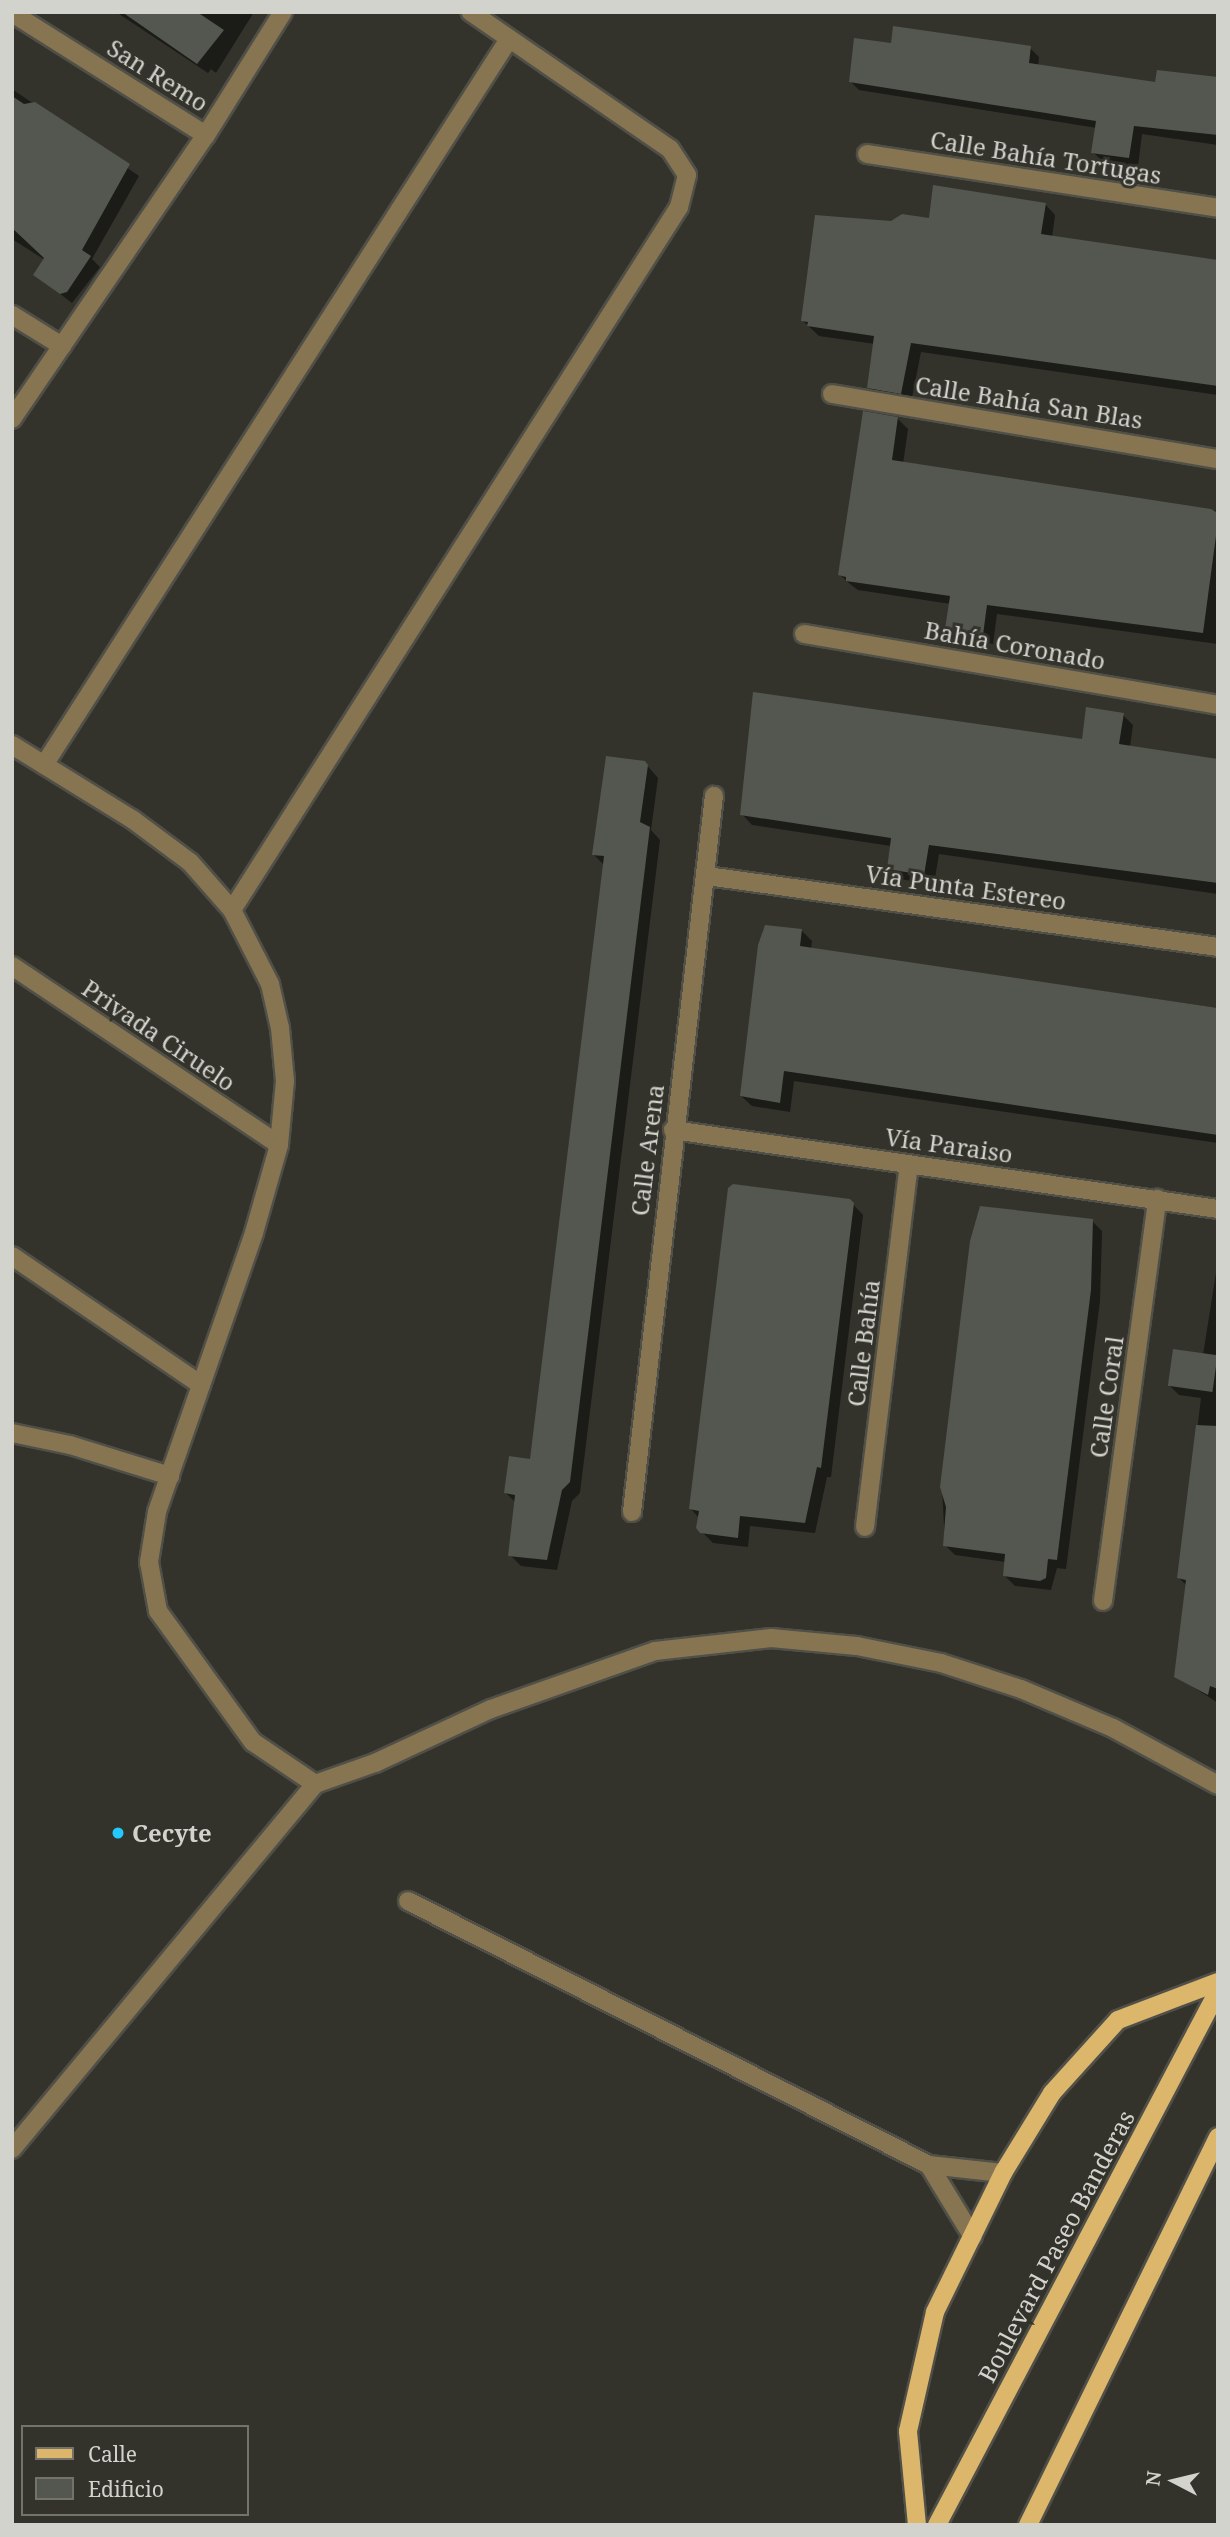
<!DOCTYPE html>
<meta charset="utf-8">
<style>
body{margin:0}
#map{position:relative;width:1230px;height:2537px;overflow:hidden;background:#33332b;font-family:"Noto Serif",serif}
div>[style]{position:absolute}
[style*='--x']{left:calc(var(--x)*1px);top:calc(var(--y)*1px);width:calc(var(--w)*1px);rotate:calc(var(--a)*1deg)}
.shadow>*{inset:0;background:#0007}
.building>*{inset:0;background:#53574f;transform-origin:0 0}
.roads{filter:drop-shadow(2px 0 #505048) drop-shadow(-2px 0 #505048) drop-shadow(0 2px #505048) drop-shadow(0 -2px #505048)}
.minor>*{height:18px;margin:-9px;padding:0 9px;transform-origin:9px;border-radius:9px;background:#877552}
.major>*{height:18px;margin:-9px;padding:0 9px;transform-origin:9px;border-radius:9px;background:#dcb66a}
.dots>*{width:19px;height:19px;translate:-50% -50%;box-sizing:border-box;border:4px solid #33332b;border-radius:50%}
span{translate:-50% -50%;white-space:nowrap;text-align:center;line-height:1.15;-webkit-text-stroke:6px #33332b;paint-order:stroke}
.street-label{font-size:24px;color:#d3d3ce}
.poi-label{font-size:24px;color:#d3d3ce;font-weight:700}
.left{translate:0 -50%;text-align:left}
.frame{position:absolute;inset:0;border:14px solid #d3d3ce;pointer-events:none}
.legend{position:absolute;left:21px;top:2425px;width:228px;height:91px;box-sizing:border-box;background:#33332b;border:2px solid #73736c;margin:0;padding:9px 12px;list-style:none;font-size:21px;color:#d3d3ce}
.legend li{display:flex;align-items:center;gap:14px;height:35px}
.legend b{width:35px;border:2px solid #73736c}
.north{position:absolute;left:1139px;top:2446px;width:70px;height:70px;-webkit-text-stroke:5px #33332b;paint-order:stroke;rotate:277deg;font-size:19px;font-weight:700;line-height:28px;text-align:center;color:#d3d3ce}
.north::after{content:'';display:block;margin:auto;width:24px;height:32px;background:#d3d3ce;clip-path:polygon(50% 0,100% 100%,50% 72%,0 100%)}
</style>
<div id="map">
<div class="shadow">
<div style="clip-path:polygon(116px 12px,254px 12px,216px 73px,211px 69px,208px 73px)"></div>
<div style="clip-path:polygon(892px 45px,1030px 48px,1039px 57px,1038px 66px,1218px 93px,1218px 145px,1142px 134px,1138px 166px,1102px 161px,1093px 152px,1097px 128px,859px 90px,850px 81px)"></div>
<div style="clip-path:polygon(12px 89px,139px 176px,92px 259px,100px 267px,72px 303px,36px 275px,45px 260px,12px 239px)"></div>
<div style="clip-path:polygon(1045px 204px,1055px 215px,1052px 238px,1218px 264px,1218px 395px,921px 352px,911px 403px,879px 398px,869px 388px,875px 344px,819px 336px,803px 321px,891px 223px)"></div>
<div style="clip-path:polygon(897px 418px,908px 429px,903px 464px,1218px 511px,1218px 644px,997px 614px,993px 644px,957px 638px,947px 628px,951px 604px,858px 590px,850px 584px,839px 574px)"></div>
<div style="clip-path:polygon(1123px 715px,1133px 725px,1130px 747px,1218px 760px,1218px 894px,939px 854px,934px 884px,899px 879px,889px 868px,891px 846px,752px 825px,742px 814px,1084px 741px)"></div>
<div style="clip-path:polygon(644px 762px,658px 778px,651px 830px,660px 840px,580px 1493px,572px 1501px,557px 1570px,521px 1566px,510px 1555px,516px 1503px,506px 1493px,531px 1461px,604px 865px,594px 855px)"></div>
<div style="clip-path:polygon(763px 929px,802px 931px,812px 941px,811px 949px,1218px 1008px,1218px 1143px,794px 1081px,790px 1112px,752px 1106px,741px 1096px)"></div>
<div style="clip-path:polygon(849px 1200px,863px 1215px,831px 1477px,827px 1477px,815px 1533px,750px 1526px,748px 1547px,713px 1543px,698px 1528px,699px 1518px,691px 1509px)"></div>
<div style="clip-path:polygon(1092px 1221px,1102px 1231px,1100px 1301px,1066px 1569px,1057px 1568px,1051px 1590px,1015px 1586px,1005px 1576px,1006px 1562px,955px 1555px,945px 1545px,942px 1487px)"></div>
<div style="clip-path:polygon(1218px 1260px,1218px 1703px,1176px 1676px,1187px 1586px,1179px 1578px,1201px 1398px,1179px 1395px,1170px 1386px,1203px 1355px)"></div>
</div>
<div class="building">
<div style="clip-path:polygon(122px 12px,197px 12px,224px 30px,197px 64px)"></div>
<div style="clip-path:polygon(893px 26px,1031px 46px,1029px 63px,1155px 82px,1157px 70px,1218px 77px,1218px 135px,1134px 126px,1129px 158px,1091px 153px,1096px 121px,849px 82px,854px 38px,891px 43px)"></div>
<div style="clip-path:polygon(12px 96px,24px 104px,35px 102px,130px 164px,82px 250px,91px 256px,67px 292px,60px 294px,33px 275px,44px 258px,12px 228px)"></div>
<div style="clip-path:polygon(933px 185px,1046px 203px,1041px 234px,1218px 260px,1218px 386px,911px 343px,901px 394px,867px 388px,874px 336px,807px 326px,808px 322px,801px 321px,815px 215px,891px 221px,902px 214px,929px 218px)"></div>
<div style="clip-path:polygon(863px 411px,898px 417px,892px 460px,1211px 509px,1218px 513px,1218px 521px,1203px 633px,987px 605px,983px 635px,945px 629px,950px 596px,846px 581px,846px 577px,838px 575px)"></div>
<div style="clip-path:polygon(753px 692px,1082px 739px,1086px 707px,1124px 713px,1119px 744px,1218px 759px,1218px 883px,929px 845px,924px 875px,887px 869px,891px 838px,740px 815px)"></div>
<div style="clip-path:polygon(606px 756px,645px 761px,648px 765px,640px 822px,650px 827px,570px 1482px,562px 1490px,547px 1560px,508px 1556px,515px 1495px,504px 1493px,509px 1456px,530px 1459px,604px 856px,592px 855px)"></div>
<div style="clip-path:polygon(765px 925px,802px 929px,800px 946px,1218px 1008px,1218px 1135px,784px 1071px,780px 1103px,740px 1096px,758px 945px)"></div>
<div style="clip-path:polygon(733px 1184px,850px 1199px,854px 1203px,821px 1468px,817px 1467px,805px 1523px,740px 1516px,738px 1538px,700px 1533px,696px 1528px,699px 1511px,689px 1509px,728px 1188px)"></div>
<div style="clip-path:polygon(980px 1206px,1093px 1219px,1091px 1290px,1057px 1560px,1048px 1559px,1046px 1578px,1040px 1581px,1003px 1576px,1005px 1554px,943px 1546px,946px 1507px,940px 1487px,970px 1241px)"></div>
<div style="left:1173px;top:1349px;width:45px;height:37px;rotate:8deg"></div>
<div style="clip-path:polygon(1196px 1425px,1218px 1426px,1218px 1689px,1210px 1686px,1208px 1695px,1174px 1677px,1186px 1580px,1177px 1578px)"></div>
</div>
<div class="roads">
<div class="minor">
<div style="--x:12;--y:13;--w:229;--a:32.2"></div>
<div style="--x:867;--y:154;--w:355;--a:8.7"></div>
<div style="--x:12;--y:315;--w:59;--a:31.8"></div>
<div style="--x:832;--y:394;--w:391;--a:9.6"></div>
<div style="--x:12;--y:419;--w:344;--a:-55.7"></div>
<div style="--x:206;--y:135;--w:145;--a:-58"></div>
<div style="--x:804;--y:634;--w:420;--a:9.7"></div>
<div style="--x:12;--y:745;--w:141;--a:31.7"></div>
<div style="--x:132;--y:819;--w:72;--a:36.6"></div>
<div style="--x:190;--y:862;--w:64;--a:48.8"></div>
<div style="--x:232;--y:910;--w:83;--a:62.8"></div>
<div style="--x:270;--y:984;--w:45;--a:77.2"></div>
<div style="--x:280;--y:1028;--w:53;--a:84.6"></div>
<div style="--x:285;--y:1081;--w:64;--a:95.4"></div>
<div style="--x:279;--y:1145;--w:91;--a:105.9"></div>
<div style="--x:254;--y:1233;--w:295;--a:109.2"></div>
<div style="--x:157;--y:1512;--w:51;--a:99.1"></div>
<div style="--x:149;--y:1562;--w:50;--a:79.6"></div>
<div style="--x:158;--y:1611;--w:162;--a:54.1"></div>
<div style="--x:253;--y:1742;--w:75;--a:34.1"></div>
<div style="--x:315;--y:1784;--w:64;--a:-19.3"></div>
<div style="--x:375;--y:1763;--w:128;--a:-25"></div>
<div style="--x:491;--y:1709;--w:174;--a:-19.5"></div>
<div style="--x:655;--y:1651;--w:117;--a:-6.4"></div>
<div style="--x:771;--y:1638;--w:86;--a:5.3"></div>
<div style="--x:857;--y:1646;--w:86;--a:11.4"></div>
<div style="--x:941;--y:1663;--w:84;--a:18"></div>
<div style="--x:1021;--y:1689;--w:100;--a:23"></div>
<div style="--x:1113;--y:1728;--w:119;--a:28.5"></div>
<div style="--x:44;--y:765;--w:862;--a:-57.36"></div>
<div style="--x:707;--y:876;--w:516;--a:7.91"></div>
<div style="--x:232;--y:910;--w:833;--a:-57.55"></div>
<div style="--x:679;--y:207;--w:33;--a:-76"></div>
<div style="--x:687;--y:175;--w:31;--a:-123"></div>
<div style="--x:670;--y:149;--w:242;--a:-145.5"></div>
<div style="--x:12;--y:966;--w:321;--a:33.8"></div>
<div style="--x:673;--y:1130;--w:551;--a:8.25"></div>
<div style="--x:12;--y:1256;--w:229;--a:34.3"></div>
<div style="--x:12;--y:1433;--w:59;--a:11.7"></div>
<div style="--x:70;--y:1445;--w:105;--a:17.2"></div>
<div style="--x:632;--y:1512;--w:721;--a:-83.47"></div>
<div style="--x:865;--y:1527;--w:365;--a:-83.1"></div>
<div style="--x:1103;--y:1601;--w:406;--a:-82.3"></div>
<div style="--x:408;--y:1901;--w:584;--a:26.87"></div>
<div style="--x:929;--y:2165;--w:74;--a:6.2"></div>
<div style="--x:12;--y:2149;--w:474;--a:-50.3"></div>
<div style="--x:929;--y:2165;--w:84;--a:58.6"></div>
</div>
<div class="major">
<div style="--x:917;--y:2525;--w:94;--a:-95.5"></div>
<div style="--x:908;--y:2431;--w:122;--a:-77.2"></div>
<div style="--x:935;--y:2312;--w:155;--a:-63.9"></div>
<div style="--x:1003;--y:2173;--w:94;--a:-58.5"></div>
<div style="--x:1052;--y:2093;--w:98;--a:-47.9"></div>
<div style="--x:1118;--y:2020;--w:107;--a:-20.8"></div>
<div style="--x:937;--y:2525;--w:603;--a:-62.25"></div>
<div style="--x:1028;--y:2525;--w:432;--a:-63.9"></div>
</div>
</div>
<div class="dots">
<div style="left:118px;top:1833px;background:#23c9fe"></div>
</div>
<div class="street-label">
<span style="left:158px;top:75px;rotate:32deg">San Remo</span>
<span style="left:1046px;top:157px;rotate:9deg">Calle Bahía Tortugas</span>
<span style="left:1029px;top:402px;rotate:9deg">Calle Bahía San Blas</span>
<span style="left:1015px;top:645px;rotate:10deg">Bahía Coronado</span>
<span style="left:966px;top:887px;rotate:8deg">Vía Punta Estereo</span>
<span style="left:159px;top:1035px;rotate:34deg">Privada Ciruelo</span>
<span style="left:949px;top:1145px;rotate:8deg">Vía Paraiso</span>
<span style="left:647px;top:1150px;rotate:-83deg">Calle Arena</span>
<span style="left:863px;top:1343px;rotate:-83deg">Calle Bahía</span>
<span style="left:1106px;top:1397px;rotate:-82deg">Calle Coral</span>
<span style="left:1056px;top:2246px;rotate:-62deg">Boulevard Paseo Banderas</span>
</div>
<div class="poi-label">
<span class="left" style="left:132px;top:1833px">Cecyte</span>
</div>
<div class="frame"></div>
<ul class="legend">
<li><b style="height:9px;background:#dcb66a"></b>Calle</li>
<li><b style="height:19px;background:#53574f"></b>Edificio</li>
</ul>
<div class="north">N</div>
</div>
